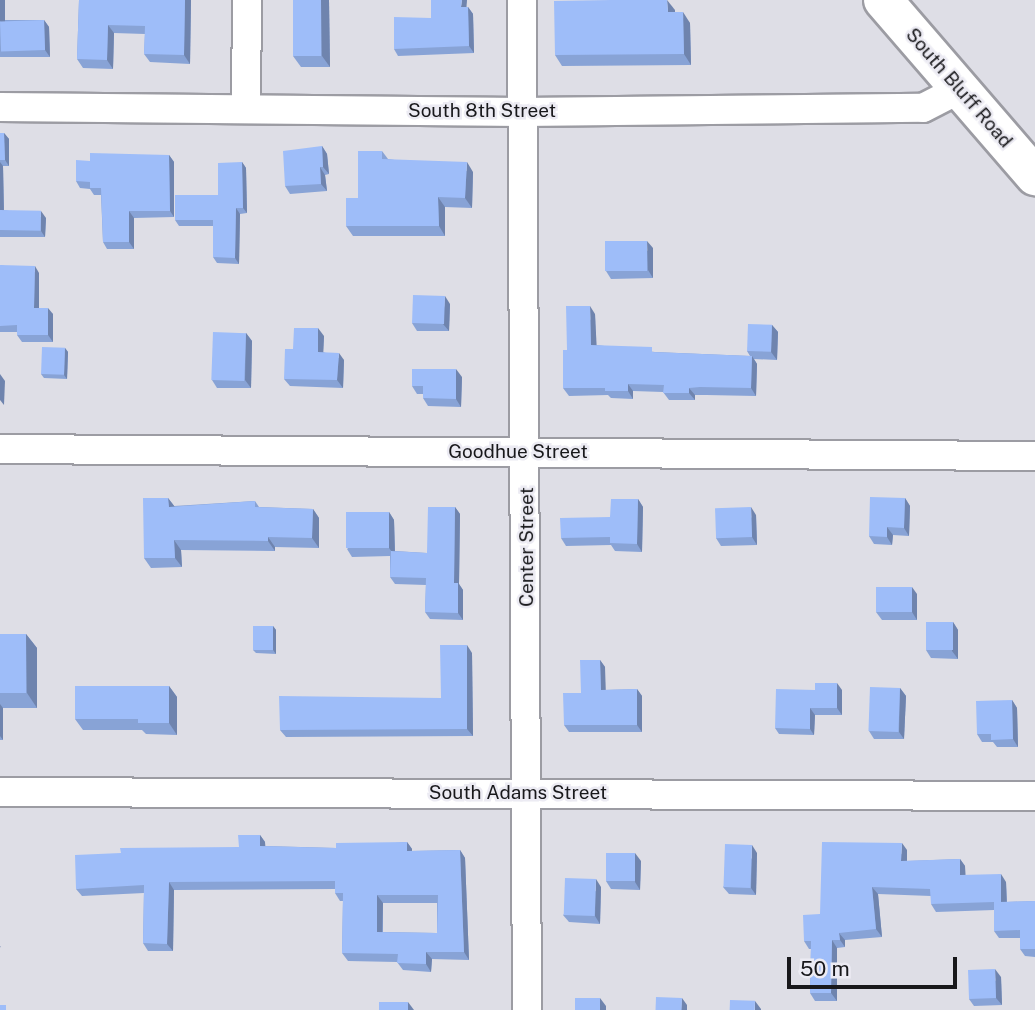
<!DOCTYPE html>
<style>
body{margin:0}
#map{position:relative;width:1035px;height:1010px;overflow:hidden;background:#dedee6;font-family:"Public Sans",sans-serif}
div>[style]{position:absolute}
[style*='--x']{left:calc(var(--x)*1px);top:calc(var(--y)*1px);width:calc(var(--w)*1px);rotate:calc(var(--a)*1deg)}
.roads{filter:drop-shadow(2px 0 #9c9ca3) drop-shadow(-2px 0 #9c9ca3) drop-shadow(0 2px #9c9ca3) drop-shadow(0 -2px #9c9ca3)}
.street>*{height:28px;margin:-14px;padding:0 14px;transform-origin:14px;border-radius:14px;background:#fff}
.secondary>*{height:38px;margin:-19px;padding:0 19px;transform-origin:19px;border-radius:19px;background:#fff}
.wall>*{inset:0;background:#88a3d6}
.shaded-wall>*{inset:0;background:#6f84ae;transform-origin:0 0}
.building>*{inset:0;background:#9ebdf9;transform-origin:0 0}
span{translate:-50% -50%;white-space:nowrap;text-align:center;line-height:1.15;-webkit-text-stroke:5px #ecebf3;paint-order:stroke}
.street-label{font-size:19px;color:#18181b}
.scale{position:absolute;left:787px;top:957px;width:170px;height:32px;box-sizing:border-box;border:4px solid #18181b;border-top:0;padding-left:9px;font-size:21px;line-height:24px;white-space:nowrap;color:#18181b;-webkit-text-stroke:5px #ecebf3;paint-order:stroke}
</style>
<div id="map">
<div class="roads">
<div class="street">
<div style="--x:522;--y:0;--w:1010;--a:89.72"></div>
<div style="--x:0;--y:107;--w:522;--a:0.55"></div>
<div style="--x:522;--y:112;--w:401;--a:-0.6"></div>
<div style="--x:923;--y:108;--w:42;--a:-27.2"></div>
<div style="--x:246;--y:109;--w:109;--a:-89.5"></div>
<div style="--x:0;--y:449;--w:1035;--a:0.39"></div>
<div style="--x:0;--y:792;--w:1035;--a:0.22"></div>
</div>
<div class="secondary">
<div style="--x:883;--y:0;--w:233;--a:49.2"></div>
</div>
</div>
<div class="wall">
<div style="clip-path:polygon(0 0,5px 0,5px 20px,44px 20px,49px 27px,50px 57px,0 57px)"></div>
<div style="clip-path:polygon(79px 0,191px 0,190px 64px,150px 62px,144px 54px,145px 34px,114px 33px,113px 69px,83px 68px,77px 59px)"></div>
<div style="clip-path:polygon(293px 0,329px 0,330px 67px,301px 67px,293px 56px)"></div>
<div style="clip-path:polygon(467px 7px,468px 7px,473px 14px,474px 53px,398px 56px,394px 49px)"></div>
<div style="clip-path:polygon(675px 10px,675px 12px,690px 23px,691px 65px,562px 66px,555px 55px)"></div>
<div style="clip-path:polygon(0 133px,4px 133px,9px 139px,9px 166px,3px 166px,4px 210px,46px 218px,45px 237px,0 237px)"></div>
<div style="clip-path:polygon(322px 146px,327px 154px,329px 174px,325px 175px,327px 191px,290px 194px,285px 186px)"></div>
<div style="clip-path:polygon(382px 151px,388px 159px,473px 172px,472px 208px,445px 207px,445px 236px,353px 236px,346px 226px,358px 198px)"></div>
<div style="clip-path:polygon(169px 155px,174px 162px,174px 217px,134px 218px,134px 249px,107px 249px,103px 242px,101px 195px,94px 195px,90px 189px,80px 188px,76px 181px,90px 161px)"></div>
<div style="clip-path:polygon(242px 162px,246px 168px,247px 213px,240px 214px,239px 264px,217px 263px,213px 257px,213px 226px,179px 226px,175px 220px,218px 195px)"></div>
<div style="clip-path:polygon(653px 248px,653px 278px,611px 279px,606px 271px)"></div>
<div style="clip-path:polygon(0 265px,39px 273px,39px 308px,53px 314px,53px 342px,22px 342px,17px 335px,17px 332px,0 332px)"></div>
<div style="clip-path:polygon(450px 304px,449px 331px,417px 331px,412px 323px)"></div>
<div style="clip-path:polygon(595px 314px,596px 345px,655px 352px,750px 356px,747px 351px,772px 325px,778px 332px,777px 360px,754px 359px,757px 364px,756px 396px,706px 395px,695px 395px,695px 400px,669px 400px,663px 392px,633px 391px,633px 399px,611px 398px,608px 395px,569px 396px,563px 388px,567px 350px)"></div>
<div style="clip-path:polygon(246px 333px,252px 341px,251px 388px,217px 388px,212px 380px)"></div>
<div style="clip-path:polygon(324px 336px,323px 352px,344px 360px,343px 388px,290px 386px,284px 379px,293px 349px)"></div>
<div style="clip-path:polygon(65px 348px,68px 352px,67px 379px,44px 378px,41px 374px)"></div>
<div style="clip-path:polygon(462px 377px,461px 407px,428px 406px,423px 398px,423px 394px,417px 394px,412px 386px)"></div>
<div style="clip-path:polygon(168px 498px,174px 506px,255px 501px,259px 507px,313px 509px,319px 518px,319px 548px,275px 547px,275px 551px,181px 550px,182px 567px,151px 568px,144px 558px)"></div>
<div style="clip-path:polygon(905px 498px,910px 506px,909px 536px,893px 535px,892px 545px,874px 544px,869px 536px)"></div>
<div style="clip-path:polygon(638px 499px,643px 507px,642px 552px,615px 551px,611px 545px,566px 546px,561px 538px,610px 517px)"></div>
<div style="clip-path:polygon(455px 507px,460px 514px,459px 584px,463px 590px,463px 620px,430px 619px,425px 612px,426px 585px,395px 584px,390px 577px,390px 556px,352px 557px,347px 549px,389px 512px,394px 520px,395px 551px,427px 553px)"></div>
<div style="clip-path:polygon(756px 515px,757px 545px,721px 546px,716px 538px)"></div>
<div style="clip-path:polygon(917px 594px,917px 620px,882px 620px,876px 612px)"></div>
<div style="clip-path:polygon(953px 622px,958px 630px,958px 659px,931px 658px,926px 650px)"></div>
<div style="clip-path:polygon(273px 626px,276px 630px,276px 654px,256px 653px,253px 650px)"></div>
<div style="clip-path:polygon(0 634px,26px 634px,37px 648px,37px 708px,3px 708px,3px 740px,0 740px)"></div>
<div style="clip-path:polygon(472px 653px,473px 736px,286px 737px,280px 730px,441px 698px)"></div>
<div style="clip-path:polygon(600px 660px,605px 667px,605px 690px,637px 689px,642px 696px,642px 732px,569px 732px,564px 725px)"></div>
<div style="clip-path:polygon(169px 686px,177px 697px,177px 735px,146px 734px,142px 730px,83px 730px,75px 719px)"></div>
<div style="clip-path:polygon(900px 688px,906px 696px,904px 739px,874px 739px,869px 731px)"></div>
<div style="clip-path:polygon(815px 690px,842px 690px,842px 715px,815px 715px,814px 735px,779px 734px,775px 728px)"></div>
<div style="clip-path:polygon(1012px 700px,1017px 708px,1018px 747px,997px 747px,993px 742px,982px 742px,977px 734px)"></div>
<div style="clip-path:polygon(evenodd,260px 835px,265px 842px,265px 846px,336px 848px,407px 842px,412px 849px,412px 851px,460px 850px,465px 858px,469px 960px,432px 959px,431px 972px,403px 970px,397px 962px,348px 961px,342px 953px,343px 901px,340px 901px,335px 893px,335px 889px,174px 890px,173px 951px,148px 951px,143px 943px,144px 893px,82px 896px,76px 889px,239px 847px,260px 835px,383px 903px,437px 903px,437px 933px,383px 932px,383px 903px)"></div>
<div style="clip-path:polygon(907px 850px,907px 861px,960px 859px,965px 866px,965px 875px,1006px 882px,1007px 902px,1035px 901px,1035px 957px,1025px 956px,1020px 949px,1020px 938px,999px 938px,994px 931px,994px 910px,936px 912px,931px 904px,931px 896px,878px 894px,882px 937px,845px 940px,845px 947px,837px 948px,837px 1001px,815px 1001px,810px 993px,811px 949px,809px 949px,804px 941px,820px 914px)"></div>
<div style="clip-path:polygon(757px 853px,756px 895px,729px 894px,723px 887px)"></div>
<div style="clip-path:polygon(641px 861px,640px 890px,611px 889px,606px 881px)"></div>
<div style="clip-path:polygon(601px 887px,600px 924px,569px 922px,563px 915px)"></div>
<div style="clip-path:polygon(1001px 977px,1002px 1005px,974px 1006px,969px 999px)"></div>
</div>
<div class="shaded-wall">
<div style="clip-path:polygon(0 0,5px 0,5px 28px,0 21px)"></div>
<div style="clip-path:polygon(185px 0,191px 0,190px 64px,184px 55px)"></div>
<div style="clip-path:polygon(321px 0,329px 0,330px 67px,322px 56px)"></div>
<div style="clip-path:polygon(462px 0,467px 0,466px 14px,461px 7px)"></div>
<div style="clip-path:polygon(667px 0,675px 10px,675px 23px,668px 12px)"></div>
<div style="clip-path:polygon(468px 7px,473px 14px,474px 53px,469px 46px)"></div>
<div style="clip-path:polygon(683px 12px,690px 23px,691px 65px,684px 54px)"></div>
<div style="clip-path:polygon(44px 20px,49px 27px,50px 57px,45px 50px)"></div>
<div style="clip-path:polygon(108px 25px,114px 33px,113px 69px,107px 60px)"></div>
<div style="clip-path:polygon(4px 133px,9px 139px,9px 166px,5px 160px)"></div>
<div style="clip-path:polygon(322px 146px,327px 154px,329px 174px,323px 167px)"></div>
<div style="clip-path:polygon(169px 155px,174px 162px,174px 217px,170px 211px)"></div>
<div style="clip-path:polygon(0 162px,3px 166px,4px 217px,0 211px)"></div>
<div style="clip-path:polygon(242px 162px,246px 168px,247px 213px,243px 208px)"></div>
<div style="clip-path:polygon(467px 162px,473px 172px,472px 208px,465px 198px)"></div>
<div style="clip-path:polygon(320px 167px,325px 175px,327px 191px,321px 184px)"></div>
<div style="clip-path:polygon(438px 197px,445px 207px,445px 236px,439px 226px)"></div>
<div style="clip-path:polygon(236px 208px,240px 214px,239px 264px,235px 258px)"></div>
<div style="clip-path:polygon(41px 211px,46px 218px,45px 237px,41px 231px)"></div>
<div style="clip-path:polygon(129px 211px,134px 218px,134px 249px,129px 242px)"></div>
<div style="clip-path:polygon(647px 241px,653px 248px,653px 278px,648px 270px)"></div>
<div style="clip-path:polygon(35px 266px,39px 273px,39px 314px,34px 308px)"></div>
<div style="clip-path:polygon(445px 296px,450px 304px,449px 331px,443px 324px)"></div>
<div style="clip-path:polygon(590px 306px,595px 314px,597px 353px,591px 345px)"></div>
<div style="clip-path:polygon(48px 308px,53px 314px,53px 342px,48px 335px)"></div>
<div style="clip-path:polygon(772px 325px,778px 332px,777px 360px,771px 352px)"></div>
<div style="clip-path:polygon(318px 328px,324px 336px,323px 359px,318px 352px)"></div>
<div style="clip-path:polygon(246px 333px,252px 341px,251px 388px,245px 380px)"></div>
<div style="clip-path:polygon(65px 348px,68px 352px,67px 379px,64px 375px)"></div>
<div style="clip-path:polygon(339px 353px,344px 360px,343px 388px,337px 380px)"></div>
<div style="clip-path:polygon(752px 356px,757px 364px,756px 396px,751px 388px)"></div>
<div style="clip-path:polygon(456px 369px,462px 377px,461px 407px,456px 399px)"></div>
<div style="clip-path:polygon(0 374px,5px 381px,4px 405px,0 400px)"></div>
<div style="clip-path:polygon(628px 384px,633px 391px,633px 399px,628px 391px)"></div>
<div style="clip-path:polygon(689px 388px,695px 395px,695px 400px,689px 393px)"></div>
<div style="clip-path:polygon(168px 498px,175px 507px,169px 507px)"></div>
<div style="clip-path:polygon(905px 498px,910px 506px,909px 536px,904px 528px)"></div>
<div style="clip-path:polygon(638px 499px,643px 507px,642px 552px,637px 544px)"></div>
<div style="clip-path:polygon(455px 507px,460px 514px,459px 584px,463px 590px,463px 620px,458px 613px,454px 583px)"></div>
<div style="clip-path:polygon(751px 507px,756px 515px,757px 545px,752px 537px)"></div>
<div style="clip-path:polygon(313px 509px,319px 518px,319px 548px,312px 538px)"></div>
<div style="clip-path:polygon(389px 512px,394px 520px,395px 556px,389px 548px)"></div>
<div style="clip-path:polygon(887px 527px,893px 535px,892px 545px,887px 537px)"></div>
<div style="clip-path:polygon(268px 537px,275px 547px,275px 551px,268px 541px)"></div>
<div style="clip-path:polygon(174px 540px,181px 550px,182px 567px,175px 558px)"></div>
<div style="clip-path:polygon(912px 587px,917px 594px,917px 620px,912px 612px)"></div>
<div style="clip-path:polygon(953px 622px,958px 630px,958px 659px,952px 651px)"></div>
<div style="clip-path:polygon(273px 626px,276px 630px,276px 654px,273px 650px)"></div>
<div style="clip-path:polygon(26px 634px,37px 648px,37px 708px,27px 693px)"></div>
<div style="clip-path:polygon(467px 645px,472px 653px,473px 736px,467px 729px)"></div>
<div style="clip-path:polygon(600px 660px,605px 667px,606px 697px,601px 690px)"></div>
<div style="clip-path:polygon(837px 683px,842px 690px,842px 715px,837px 708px)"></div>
<div style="clip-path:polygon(169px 686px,177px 697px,177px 735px,169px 723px)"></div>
<div style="clip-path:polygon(900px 688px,906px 696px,904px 739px,899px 732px)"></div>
<div style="clip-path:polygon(637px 689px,642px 696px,642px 732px,637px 725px)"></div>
<div style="clip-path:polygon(1012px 700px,1017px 708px,1018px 747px,1013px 739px)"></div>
<div style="clip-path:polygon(0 704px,3px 708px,3px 740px,0 736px)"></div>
<div style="clip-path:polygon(810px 708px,815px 715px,814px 735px,810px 729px)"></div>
<div style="clip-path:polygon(260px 835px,265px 842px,266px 854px,260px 846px)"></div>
<div style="clip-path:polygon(407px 842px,412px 849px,412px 859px,407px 851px)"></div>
<div style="clip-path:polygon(902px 843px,907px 850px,907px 869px,901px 861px)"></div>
<div style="clip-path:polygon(752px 845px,757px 853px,756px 895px,751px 888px)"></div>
<div style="clip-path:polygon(460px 850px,465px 858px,469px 960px,464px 952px)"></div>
<div style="clip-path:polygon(635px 853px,641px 861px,640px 890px,635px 882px)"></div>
<div style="clip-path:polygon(960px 859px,965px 866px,966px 883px,960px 875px)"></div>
<div style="clip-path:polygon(1001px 874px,1006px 882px,1007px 910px,1001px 902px)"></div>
<div style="clip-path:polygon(596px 879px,601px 887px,600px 924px,595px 916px)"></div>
<div style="clip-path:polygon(169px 882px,174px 890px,173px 951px,167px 944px)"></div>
<div style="clip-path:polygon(872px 887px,878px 894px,882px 937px,876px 929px)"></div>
<div style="clip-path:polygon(377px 895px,383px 903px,382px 939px,377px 932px)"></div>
<div style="clip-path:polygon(839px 933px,845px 940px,845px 947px,840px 940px)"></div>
<div style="clip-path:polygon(832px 940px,837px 948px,837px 1001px,831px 993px)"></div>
<div style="left:0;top:946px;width:1px;height:64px;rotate:45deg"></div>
<div style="clip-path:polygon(426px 952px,432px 959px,431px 972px,426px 964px)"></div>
<div style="clip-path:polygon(995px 969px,1001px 977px,1002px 1005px,996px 998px)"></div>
<div style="clip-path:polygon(600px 998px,606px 1006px,606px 1010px,600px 1010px)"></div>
<div style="clip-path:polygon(682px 998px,687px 1005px,687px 1010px,681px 1010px)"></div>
<div style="clip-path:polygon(755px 1001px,761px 1009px,761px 1010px,755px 1010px)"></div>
<div style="clip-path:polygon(408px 1002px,414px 1010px,408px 1010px)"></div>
</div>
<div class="building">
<div style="clip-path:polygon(79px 0,185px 0,184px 55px,144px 54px,145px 26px,108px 25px,107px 60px,77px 59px)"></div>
<div style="left:293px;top:0;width:28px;height:56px"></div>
<div style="clip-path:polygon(431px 0,462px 0,461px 7px,468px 7px,469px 46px,394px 49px,394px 17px,431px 18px)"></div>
<div style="clip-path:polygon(611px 0,667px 0,668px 12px,683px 12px,684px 54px,555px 55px,554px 1px)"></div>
<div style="left:44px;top:20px;width:30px;height:44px;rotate:88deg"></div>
<div style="clip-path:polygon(0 133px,4px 133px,5px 160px,0 160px)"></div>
<div style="clip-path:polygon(322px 146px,323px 167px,320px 167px,321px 184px,285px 186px,283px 151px)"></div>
<div style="clip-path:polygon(358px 151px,382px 151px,382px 159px,467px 162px,465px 198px,438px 197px,439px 226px,346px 226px,346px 198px,358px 198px)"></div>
<div style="clip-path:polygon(90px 153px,169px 155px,170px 211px,129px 211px,129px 242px,103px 242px,101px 188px,90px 188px,90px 182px,76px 181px,76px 160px,90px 161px)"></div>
<div style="clip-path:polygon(242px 162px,243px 208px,236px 208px,235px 258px,213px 257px,213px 220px,175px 220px,175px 195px,218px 195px,218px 163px)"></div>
<div style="left:0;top:210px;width:41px;height:20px;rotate:1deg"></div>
<div style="left:605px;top:241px;width:42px;height:30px"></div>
<div style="clip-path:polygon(0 265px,35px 266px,34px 308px,48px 308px,48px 335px,17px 335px,17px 325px,0 326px)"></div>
<div style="left:413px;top:295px;width:32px;height:28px;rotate:2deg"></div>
<div style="clip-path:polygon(566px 306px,590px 306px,591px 345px,652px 347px,652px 352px,752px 356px,751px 388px,700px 387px,689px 388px,689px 393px,663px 393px,664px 385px,628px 384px,628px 391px,605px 391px,605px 388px,563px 388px,563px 350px,567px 350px)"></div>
<div style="left:748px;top:324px;width:24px;height:27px;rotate:2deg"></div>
<div style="clip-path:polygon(294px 328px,318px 328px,318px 352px,339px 353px,337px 380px,284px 379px,285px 349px,293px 349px)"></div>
<div style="left:213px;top:332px;width:33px;height:48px;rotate:2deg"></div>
<div style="left:42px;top:347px;width:23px;height:27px;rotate:2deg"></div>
<div style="clip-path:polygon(412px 369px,456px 369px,456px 399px,423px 398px,423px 386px,412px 386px)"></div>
<div style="clip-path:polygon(870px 497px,905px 498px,904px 528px,887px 527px,887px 537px,869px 536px)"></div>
<div style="clip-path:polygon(143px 498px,168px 498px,169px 507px,255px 501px,255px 507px,313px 509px,312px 538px,268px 537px,268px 541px,174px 540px,175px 558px,144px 558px)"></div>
<div style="clip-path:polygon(611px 499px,638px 499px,637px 544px,610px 543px,610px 537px,561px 538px,560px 518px,610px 517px)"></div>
<div style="clip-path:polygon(428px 507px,455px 507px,454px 583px,458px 583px,458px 613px,425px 612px,426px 578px,390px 577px,391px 551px,427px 553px)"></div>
<div style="left:751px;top:507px;width:30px;height:36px;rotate:88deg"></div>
<div style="left:389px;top:512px;width:36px;height:43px;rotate:90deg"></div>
<div style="left:876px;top:587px;width:36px;height:25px"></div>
<div style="left:926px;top:622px;width:27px;height:28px"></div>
<div style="left:253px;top:626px;width:20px;height:24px"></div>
<div style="left:0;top:634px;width:26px;height:59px"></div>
<div style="clip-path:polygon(440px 645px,467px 645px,467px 729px,280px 730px,279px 696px,441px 698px)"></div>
<div style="clip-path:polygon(580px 660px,600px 660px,601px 690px,637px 689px,637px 725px,564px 725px,563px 693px,581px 693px)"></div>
<div style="clip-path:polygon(815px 683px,837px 683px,837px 708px,810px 708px,810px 729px,775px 728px,776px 689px,815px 690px)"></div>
<div style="clip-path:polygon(75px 686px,169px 686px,169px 723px,138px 723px,138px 719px,75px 719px)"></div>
<div style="left:870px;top:687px;width:30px;height:44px;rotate:2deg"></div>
<div style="clip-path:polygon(1012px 700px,1013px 739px,991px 740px,991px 734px,977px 734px,976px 701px)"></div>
<div style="clip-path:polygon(evenodd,238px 835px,260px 835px,260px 846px,336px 848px,336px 843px,407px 842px,407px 851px,460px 850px,464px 952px,426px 952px,426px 964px,397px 963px,398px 954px,342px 953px,343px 893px,335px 893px,335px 881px,169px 882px,167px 944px,143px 943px,144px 885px,76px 889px,75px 855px,121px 853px,120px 848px,239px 847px,238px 835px,377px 895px,438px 895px,437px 933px,377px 932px,377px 895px)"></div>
<div style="clip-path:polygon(822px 842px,902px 843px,901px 861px,960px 859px,960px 875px,1001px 874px,1001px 902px,998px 902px,1035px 901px,1035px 949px,1020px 949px,1020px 930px,994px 931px,994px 902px,931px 904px,930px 889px,872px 887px,876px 929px,839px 933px,840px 940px,832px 940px,831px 993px,810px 993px,811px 941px,804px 941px,803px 915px,820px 914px)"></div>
<div style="left:725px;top:844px;width:27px;height:43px;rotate:2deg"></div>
<div style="left:606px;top:853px;width:29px;height:28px"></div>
<div style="left:565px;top:878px;width:31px;height:37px;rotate:2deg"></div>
<div style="left:995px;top:969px;width:29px;height:27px;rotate:88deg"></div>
<div style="left:656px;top:997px;width:26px;height:13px;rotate:2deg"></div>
<div style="left:600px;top:998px;width:12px;height:25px;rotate:90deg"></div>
<div style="left:730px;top:1000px;width:25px;height:10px;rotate:2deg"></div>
<div style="left:379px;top:1002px;width:29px;height:8px"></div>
<div style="left:0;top:1005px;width:6px;height:5px"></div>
</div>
<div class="street-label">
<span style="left:959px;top:88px;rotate:49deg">South Bluff Road</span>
<span style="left:482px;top:111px">South 8th Street</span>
<span style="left:518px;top:452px">Goodhue Street</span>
<span style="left:527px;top:547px;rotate:-90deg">Center Street</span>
<span style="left:518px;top:793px">South Adams Street</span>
</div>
<div class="scale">50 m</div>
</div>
